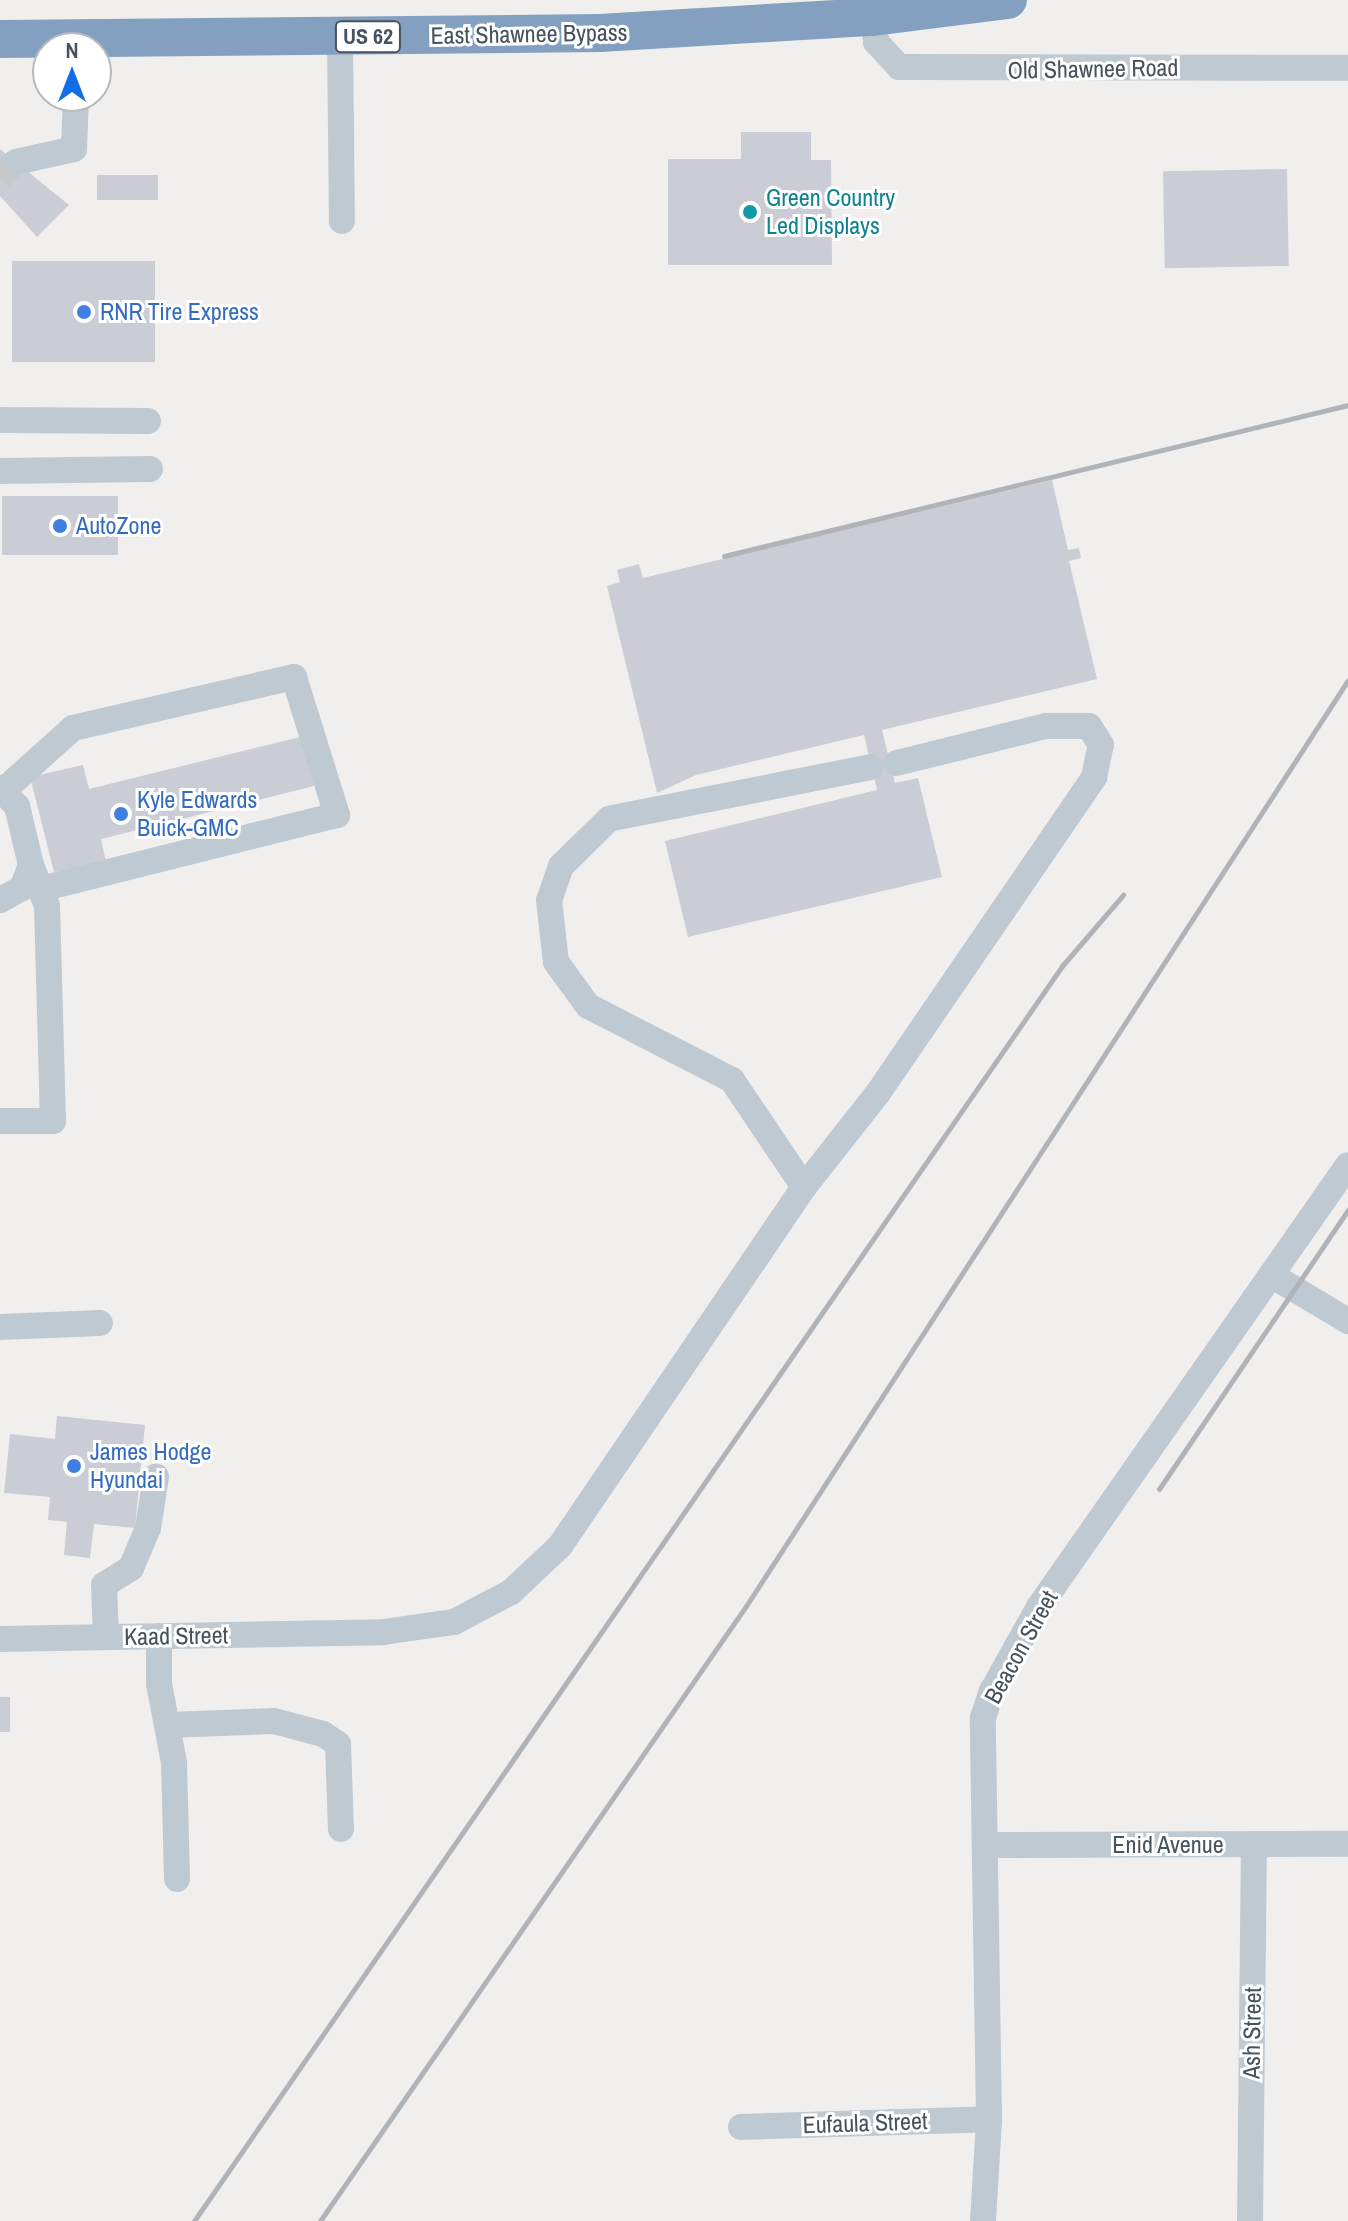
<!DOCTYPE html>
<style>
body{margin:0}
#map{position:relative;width:1348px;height:2221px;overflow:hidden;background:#f1efee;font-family:"Archivo Narrow",sans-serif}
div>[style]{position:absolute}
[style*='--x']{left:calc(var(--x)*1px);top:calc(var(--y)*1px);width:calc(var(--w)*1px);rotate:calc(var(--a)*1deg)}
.building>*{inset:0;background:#cacdd5;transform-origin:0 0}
.minor-tunnel>*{height:26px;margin-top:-13px;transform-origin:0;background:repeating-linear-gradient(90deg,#c6c8ca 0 26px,transparent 0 39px)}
.minor>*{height:26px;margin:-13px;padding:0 13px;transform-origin:13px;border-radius:13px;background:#bfc9d1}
.highway>*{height:38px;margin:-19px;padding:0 19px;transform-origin:19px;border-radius:19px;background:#84a0c0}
.rail>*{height:5px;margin:-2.5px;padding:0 2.5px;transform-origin:2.5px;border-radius:2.5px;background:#b0b4b9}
.dots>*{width:22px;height:22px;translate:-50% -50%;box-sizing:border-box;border:4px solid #fff;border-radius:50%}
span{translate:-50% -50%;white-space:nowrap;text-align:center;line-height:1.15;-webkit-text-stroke:6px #fff;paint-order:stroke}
.shield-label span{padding:2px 6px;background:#fff;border:2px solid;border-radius:6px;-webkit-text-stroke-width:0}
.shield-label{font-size:22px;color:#46525d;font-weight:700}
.street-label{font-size:24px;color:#46525d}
.culture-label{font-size:24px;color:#0d838f}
.left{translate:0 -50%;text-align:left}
.shop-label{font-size:24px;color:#366cbe}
.north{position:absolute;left:32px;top:32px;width:80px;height:80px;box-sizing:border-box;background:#fff;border:2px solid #b5babe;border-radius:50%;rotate:0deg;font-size:22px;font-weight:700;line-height:32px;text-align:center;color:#46525d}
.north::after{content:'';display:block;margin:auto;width:28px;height:36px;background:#126de8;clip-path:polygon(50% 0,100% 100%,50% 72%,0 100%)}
</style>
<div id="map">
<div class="building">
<div style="clip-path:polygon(741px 132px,811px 132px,811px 160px,831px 160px,832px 265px,668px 265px,668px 159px,741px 159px)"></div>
<div style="clip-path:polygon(0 149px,69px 205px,37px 237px,0 196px)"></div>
<div style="left:1287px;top:169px;width:97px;height:124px;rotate:89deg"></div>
<div style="left:158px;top:175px;width:25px;height:61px;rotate:90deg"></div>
<div style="left:155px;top:261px;width:101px;height:143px;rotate:90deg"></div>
<div style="clip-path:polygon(1052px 480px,1068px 550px,1079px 548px,1081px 558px,1069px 561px,1097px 679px,882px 730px,895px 783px,918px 778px,942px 877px,688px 937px,665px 841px,877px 790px,864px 735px,696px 775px,657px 793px,607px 586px,620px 582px,617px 570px,639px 564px,643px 578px)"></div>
<div style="left:2px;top:496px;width:116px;height:59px"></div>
<div style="clip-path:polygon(312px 734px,322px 784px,101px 839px,106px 862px,54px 872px,30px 777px,83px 765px,89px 789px)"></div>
<div style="clip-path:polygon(57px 1416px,145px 1425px,135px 1528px,94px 1524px,90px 1558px,64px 1555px,67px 1522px,48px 1520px,50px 1497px,4px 1493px,10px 1434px,55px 1439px)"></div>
<div style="left:0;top:1697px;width:10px;height:35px"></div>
</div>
<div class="minor-tunnel">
<div style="--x:0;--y:177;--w:22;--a:-43"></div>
</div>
<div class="minor">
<div style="--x:873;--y:17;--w:25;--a:83"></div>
<div style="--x:876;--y:42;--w:34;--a:47"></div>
<div style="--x:899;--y:67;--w:449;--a:0.1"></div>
<div style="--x:340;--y:37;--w:184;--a:89.4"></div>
<div style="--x:16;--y:162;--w:59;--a:-12.6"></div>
<div style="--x:74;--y:149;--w:53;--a:-87.8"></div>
<div style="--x:0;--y:420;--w:148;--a:0.4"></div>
<div style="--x:0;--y:471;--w:150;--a:-0.8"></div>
<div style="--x:871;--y:767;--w:267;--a:168.8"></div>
<div style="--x:609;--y:819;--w:67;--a:135.6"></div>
<div style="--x:561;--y:866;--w:36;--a:109"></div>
<div style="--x:549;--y:900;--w:62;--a:83.6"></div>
<div style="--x:556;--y:962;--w:54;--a:54"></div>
<div style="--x:588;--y:1006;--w:162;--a:27.2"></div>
<div style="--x:732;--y:1080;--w:129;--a:56.1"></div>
<div style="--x:804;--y:1187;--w:120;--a:-51.8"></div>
<div style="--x:878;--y:1093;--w:383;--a:-55.6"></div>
<div style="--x:1094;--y:777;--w:33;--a:-78"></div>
<div style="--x:1101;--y:745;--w:22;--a:-122"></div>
<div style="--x:1089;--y:726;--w:43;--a:180"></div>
<div style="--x:1046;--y:726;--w:154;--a:166.1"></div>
<div style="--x:0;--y:788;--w:25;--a:47"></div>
<div style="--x:17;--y:806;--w:61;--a:76.7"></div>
<div style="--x:31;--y:865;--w:25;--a:111"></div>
<div style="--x:22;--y:888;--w:25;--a:151"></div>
<div style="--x:5;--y:789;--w:91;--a:-41.9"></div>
<div style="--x:73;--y:728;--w:227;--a:-13"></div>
<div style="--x:294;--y:677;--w:145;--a:72.7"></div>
<div style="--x:337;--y:815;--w:306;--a:166"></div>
<div style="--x:0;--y:1121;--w:53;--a:0"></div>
<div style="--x:53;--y:1121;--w:215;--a:-91.6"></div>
<div style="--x:47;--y:906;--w:44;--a:-111.3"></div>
<div style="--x:1271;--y:1275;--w:90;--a:30.9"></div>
<div style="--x:0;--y:1327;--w:100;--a:-2.3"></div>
<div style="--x:159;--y:1636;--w:48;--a:90"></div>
<div style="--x:159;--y:1684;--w:80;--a:79.2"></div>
<div style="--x:174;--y:1763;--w:116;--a:88.5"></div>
<div style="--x:106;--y:1637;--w:52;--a:-92.2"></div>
<div style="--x:104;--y:1585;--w:32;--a:-32"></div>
<div style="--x:131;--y:1568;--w:43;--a:-67"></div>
<div style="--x:148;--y:1528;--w:52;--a:-81.1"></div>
<div style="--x:0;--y:1639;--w:383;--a:-1"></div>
<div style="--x:383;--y:1632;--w:72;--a:-8"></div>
<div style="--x:454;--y:1622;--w:64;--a:-27.8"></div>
<div style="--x:511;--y:1592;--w:67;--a:-43.2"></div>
<div style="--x:560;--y:1546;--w:434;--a:-55.8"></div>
<div style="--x:167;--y:1725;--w:107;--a:-2.1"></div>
<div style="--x:274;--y:1721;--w:51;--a:14.9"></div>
<div style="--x:323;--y:1734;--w:18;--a:34"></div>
<div style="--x:338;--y:1744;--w:85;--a:88"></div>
<div style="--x:987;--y:1845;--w:361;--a:-0.2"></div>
<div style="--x:741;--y:2127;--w:248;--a:-1.8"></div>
<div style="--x:983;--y:2221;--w:102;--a:-86.6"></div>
<div style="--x:989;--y:2119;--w:401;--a:-90.9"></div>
<div style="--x:983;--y:1718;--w:28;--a:-72"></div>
<div style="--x:992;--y:1691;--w:96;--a:-60.8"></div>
<div style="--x:1039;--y:1607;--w:539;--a:-55.04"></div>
<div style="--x:1250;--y:2221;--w:377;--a:-89.4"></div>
</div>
<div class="highway">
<div style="--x:0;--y:39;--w:600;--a:-0.57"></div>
<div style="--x:600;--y:33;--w:273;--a:-3.4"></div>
<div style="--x:873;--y:17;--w:136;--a:-7.2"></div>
</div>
<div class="rail">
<div style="--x:724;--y:556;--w:642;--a:-13.6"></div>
<div style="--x:1159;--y:1489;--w:337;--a:-55.9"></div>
<div style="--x:194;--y:2221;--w:1526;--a:-55.33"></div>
<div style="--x:1062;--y:966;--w:94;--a:-49.3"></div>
<div style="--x:320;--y:2221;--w:748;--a:-55.29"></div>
<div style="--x:746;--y:1606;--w:1104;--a:-56.97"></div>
</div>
<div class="dots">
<div style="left:750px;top:212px;background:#0f9aa8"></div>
<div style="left:84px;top:312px;background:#3f7fe0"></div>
<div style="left:60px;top:526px;background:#3f7fe0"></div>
<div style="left:121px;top:814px;background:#3f7fe0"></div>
<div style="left:74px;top:1466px;background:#3f7fe0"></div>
</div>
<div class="shield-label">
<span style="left:368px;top:37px">US 62</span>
</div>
<div class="street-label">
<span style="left:529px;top:34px;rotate:-1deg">East Shawnee Bypass</span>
<span style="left:1093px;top:69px;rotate:-1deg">Old Shawnee Road</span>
<span style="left:176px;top:1636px;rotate:-1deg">Kaad Street</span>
<span style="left:1021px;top:1647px;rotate:-61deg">Beacon Street</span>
<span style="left:1168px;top:1845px">Enid Avenue</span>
<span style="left:1252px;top:2033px;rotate:-89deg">Ash Street</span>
<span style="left:865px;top:2123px;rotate:-2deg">Eufaula Street</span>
</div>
<div class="culture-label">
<span class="left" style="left:766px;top:212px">Green Country<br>Led Displays</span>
</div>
<div class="shop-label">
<span class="left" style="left:100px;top:312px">RNR Tire Express</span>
<span class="left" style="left:76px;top:526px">AutoZone</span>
<span class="left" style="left:137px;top:814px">Kyle Edwards<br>Buick-GMC</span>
<span class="left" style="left:90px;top:1466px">James Hodge<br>Hyundai</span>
</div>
<div class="north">N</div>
</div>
